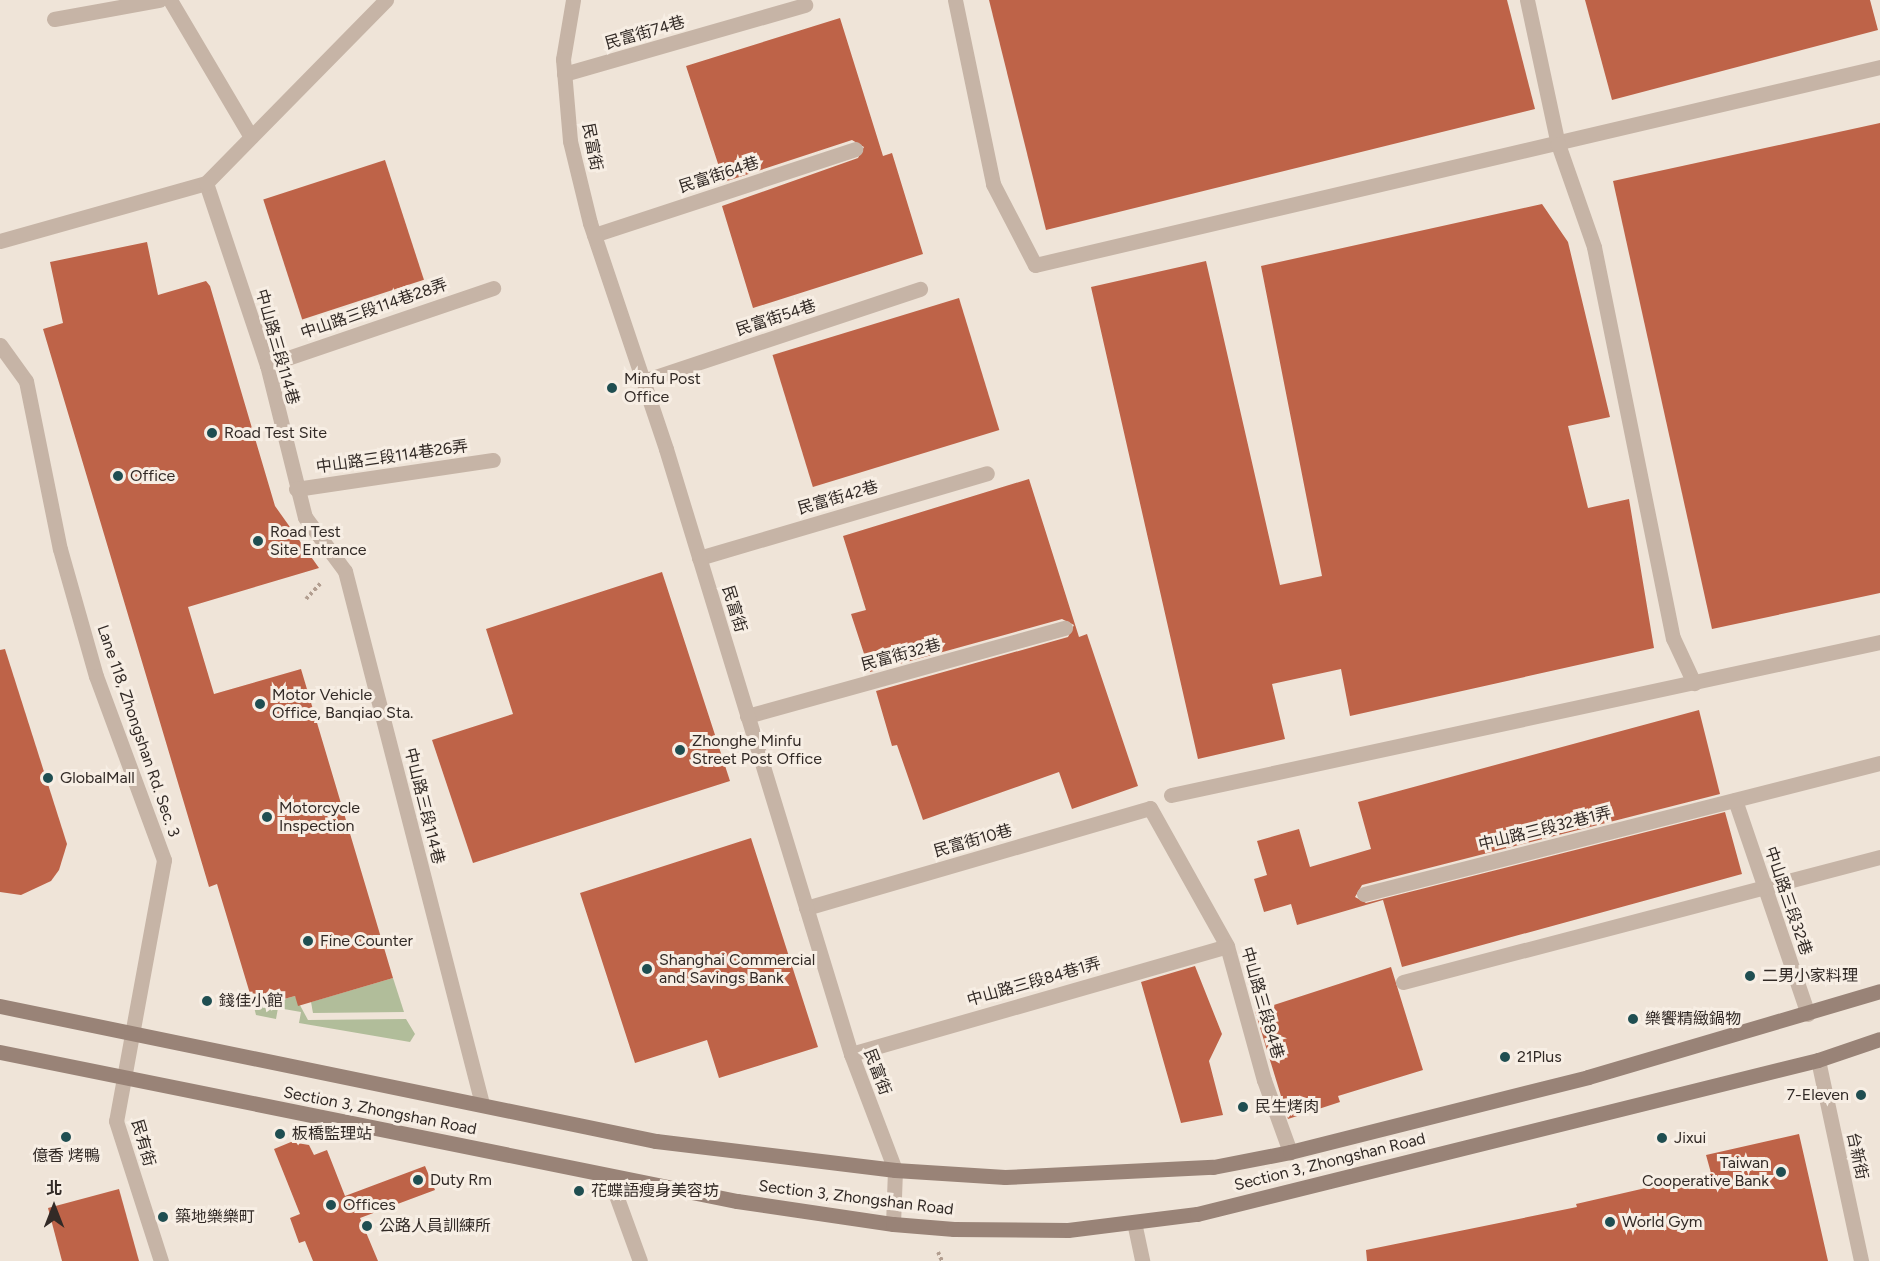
<!DOCTYPE html>
<meta charset="utf-8">
<style>
body{margin:0}
#map{position:relative;width:1880px;height:1261px;overflow:hidden;background:#efe4d8;font-family:Figtree,"Noto Sans TC",sans-serif}
div>[style]{position:absolute}
[style*='--x']{left:calc(var(--x)*1px);top:calc(var(--y)*1px);width:calc(var(--w)*1px);rotate:calc(var(--a)*1deg)}
.green>*{inset:0;background:#b1bd9a}
.building>*{inset:0;background:#be6348;transform-origin:0 0}
.path>*{height:4px;margin-top:-2px;transform-origin:0;background:repeating-linear-gradient(90deg,#b29e90 0 3px,transparent 0 6px)}
.lane>*{height:15px;margin:-7.5px;padding:0 7.5px;transform-origin:7.5px;border-radius:7.5px;background:#c6b4a6}
.street>*{height:15px;margin:-7.5px;padding:0 7.5px;transform-origin:7.5px;border-radius:7.5px;background:#c6b4a6}
.secondary>*{height:15px;margin:-7.5px;padding:0 7.5px;transform-origin:7.5px;border-radius:7.5px;background:#998377}
.dots>*{width:16px;height:16px;translate:-50% -50%;box-sizing:border-box;border:3px solid #f7eee4;border-radius:50%}
span{translate:-50% -50%;white-space:nowrap;text-align:center;line-height:1.15;-webkit-text-stroke:6px #f7eee4;paint-order:stroke}
.street-label{font-size:16px;color:#322a26}
.poi-label{font-size:16px;color:#322a26}
.left{translate:0 -50%;text-align:left}
.right{translate:-100% -50%;text-align:right}
.north{position:absolute;left:24px;top:1177px;width:60px;height:60px;-webkit-text-stroke:4px #f7eee4;paint-order:stroke;rotate:0deg;font-size:16px;font-weight:700;line-height:24px;text-align:center;color:#322a26}
.north::after{content:'';display:block;margin:auto;width:21px;height:27px;background:#322a26;clip-path:polygon(50% 0,100% 100%,50% 72%,0 100%)}
</style>
<div id="map">
<div class="green">
<div style="clip-path:polygon(393px 978px,404px 1012px,313px 1013px,311px 1002px)"></div>
<div style="clip-path:polygon(295px 996px,308px 1020px,406px 1019px,415px 1034px,410px 1042px,299px 1023px,301px 1012px,278px 1008px,276px 1019px,256px 1015px,254px 1007px)"></div>
</div>
<div class="building">
<div style="clip-path:polygon(989px 0,1507px 0,1535px 109px,1046px 230px)"></div>
<div style="clip-path:polygon(1585px 0,1870px 0,1878px 30px,1612px 100px)"></div>
<div style="clip-path:polygon(840px 18px,883px 156px,892px 153px,923px 254px,753px 308px,722px 206px,858px 158px,864px 147px,852px 140px,724px 182px,686px 66px)"></div>
<div style="clip-path:polygon(1880px 123px,1880px 593px,1712px 629px,1613px 181px)"></div>
<div style="left:385px;top:160px;width:126px;height:128px;rotate:72deg"></div>
<div style="clip-path:polygon(1542px 204px,1568px 242px,1610px 417px,1568px 426px,1588px 508px,1629px 499px,1654px 648px,1350px 716px,1341px 669px,1272px 684px,1285px 739px,1198px 759px,1091px 287px,1206px 261px,1280px 585px,1322px 576px,1261px 266px)"></div>
<div style="clip-path:polygon(147px 242px,158px 295px,206px 281px,210px 286px,275px 506px,319px 568px,188px 607px,214px 694px,301px 669px,393px 978px,298px 1006px,295px 996px,254px 1007px,217px 884px,209px 887px,43px 329px,63px 323px,50px 262px)"></div>
<div style="left:959px;top:298px;width:138px;height:195px;rotate:73deg"></div>
<div style="clip-path:polygon(1029px 479px,1079px 637px,1087px 634px,1138px 786px,1072px 809px,1059px 772px,923px 820px,897px 745px,892px 746px,876px 691px,1068px 637px,1074px 625px,1062px 619px,870px 672px,851px 614px,866px 610px,843px 536px)"></div>
<div style="clip-path:polygon(662px 572px,730px 781px,473px 863px,432px 740px,513px 714px,486px 629px)"></div>
<div style="clip-path:polygon(5px 649px,67px 844px,59px 870px,51px 881px,21px 895px,0 892px,0 650px)"></div>
<div style="clip-path:polygon(1699px 710px,1720px 794px,1362px 885px,1355px 897px,1366px 903px,1725px 812px,1742px 874px,1402px 967px,1383px 900px,1297px 925px,1291px 904px,1264px 912px,1254px 879px,1267px 875px,1257px 841px,1299px 829px,1310px 867px,1371px 849px,1358px 802px)"></div>
<div style="clip-path:polygon(751px 838px,818px 1047px,719px 1078px,707px 1040px,635px 1063px,580px 893px)"></div>
<div style="clip-path:polygon(1195px 966px,1222px 1034px,1209px 1061px,1223px 1115px,1181px 1123px,1141px 982px)"></div>
<div style="clip-path:polygon(1391px 967px,1423px 1070px,1338px 1096px,1340px 1102px,1288px 1119px,1255px 1011px)"></div>
<div style="clip-path:polygon(1799px 1134px,1828px 1261px,1367px 1261px,1366px 1250px,1577px 1207px,1576px 1204px,1711px 1173px,1706px 1155px)"></div>
<div style="clip-path:polygon(291px 1142px,309px 1145px,314px 1155px,327px 1150px,345px 1196px,425px 1166px,435px 1190px,360px 1218px,378px 1261px,313px 1261px,305px 1241px,299px 1243px,290px 1218px,300px 1214px,274px 1149px)"></div>
<div style="clip-path:polygon(119px 1189px,139px 1261px,62px 1261px,48px 1208px)"></div>
</div>
<div class="path">
<div style="--x:306;--y:599;--w:23;--a:-47"></div>
<div style="--x:938;--y:1252;--w:10;--a:66"></div>
</div>
<div class="lane">
<div style="--x:170;--y:0;--w:159;--a:59.4"></div>
<div style="--x:955;--y:0;--w:188;--a:78.3"></div>
<div style="--x:993;--y:184;--w:91;--a:62.6"></div>
<div style="--x:1035;--y:265;--w:868;--a:-13.19"></div>
<div style="--x:1527;--y:0;--w:147;--a:77.9"></div>
<div style="--x:1558;--y:144;--w:109;--a:70.7"></div>
<div style="--x:1594;--y:247;--w:399;--a:78.6"></div>
<div style="--x:1673;--y:638;--w:50;--a:65"></div>
<div style="--x:54;--y:19;--w:107;--a:-10.3"></div>
<div style="--x:564;--y:74;--w:251;--a:-16"></div>
<div style="--x:206;--y:183;--w:192;--a:71.5"></div>
<div style="--x:267;--y:365;--w:157;--a:76"></div>
<div style="--x:305;--y:517;--w:67;--a:53.5"></div>
<div style="--x:345;--y:571;--w:550;--a:75.58"></div>
<div style="--x:594;--y:235;--w:275;--a:-18.2"></div>
<div style="--x:0;--y:241;--w:214;--a:-15.7"></div>
<div style="--x:206;--y:183;--w:257;--a:-45.5"></div>
<div style="--x:267;--y:365;--w:239;--a:-18.8"></div>
<div style="--x:643;--y:381;--w:292;--a:-18.4"></div>
<div style="--x:296;--y:489;--w:199;--a:-8.4"></div>
<div style="--x:699;--y:558;--w:300;--a:-16.4"></div>
<div style="--x:747;--y:716;--w:330;--a:-15.5"></div>
<div style="--x:1171;--y:795;--w:725;--a:-12.18"></div>
<div style="--x:1735;--y:800;--w:226;--a:71.2"></div>
<div style="--x:1364;--y:894;--w:532;--a:-14.25"></div>
<div style="--x:806;--y:908;--w:358;--a:-16.2"></div>
<div style="--x:1150;--y:808;--w:158;--a:60.8"></div>
<div style="--x:1227;--y:946;--w:139;--a:74.6"></div>
<div style="--x:1264;--y:1080;--w:77;--a:70.1"></div>
<div style="--x:1403;--y:982;--w:493;--a:-14.7"></div>
<div style="--x:851;--y:1054;--w:391;--a:-16"></div>
<div style="--x:609;--y:1176;--w:90;--a:70"></div>
</div>
<div class="street">
<div style="--x:573;--y:0;--w:60;--a:99.6"></div>
<div style="--x:563;--y:59;--w:82;--a:85.1"></div>
<div style="--x:570;--y:141;--w:84;--a:76.3"></div>
<div style="--x:590;--y:223;--w:238;--a:71.4"></div>
<div style="--x:666;--y:449;--w:633;--a:73"></div>
<div style="--x:851;--y:1054;--w:124;--a:69.2"></div>
<div style="--x:895;--y:1170;--w:54;--a:92.1"></div>
<div style="--x:0;--y:345;--w:44;--a:54.2"></div>
<div style="--x:26;--y:381;--w:171;--a:78.6"></div>
<div style="--x:60;--y:549;--w:132;--a:74.2"></div>
<div style="--x:96;--y:676;--w:196;--a:69.7"></div>
<div style="--x:164;--y:860;--w:265;--a:100.4"></div>
<div style="--x:116;--y:1121;--w:147;--a:72.2"></div>
<div style="--x:1818;--y:1060;--w:206;--a:77.9"></div>
<div style="--x:1134;--y:1222;--w:40;--a:78"></div>
</div>
<div class="secondary">
<div style="--x:0;--y:1006;--w:670;--a:11.63"></div>
<div style="--x:656;--y:1141;--w:241;--a:6.9"></div>
<div style="--x:895;--y:1170;--w:110;--a:3.6"></div>
<div style="--x:1005;--y:1177;--w:208;--a:-2.8"></div>
<div style="--x:1213;--y:1167;--w:78;--a:-11"></div>
<div style="--x:1290;--y:1152;--w:307;--a:-14.1"></div>
<div style="--x:1588;--y:1077;--w:304;--a:-16.4"></div>
<div style="--x:0;--y:1052;--w:752;--a:11.43"></div>
<div style="--x:737;--y:1201;--w:158;--a:8.4"></div>
<div style="--x:893;--y:1224;--w:61;--a:4.7"></div>
<div style="--x:954;--y:1229;--w:114;--a:0.5"></div>
<div style="--x:1068;--y:1230;--w:130;--a:-7.1"></div>
<div style="--x:1197;--y:1214;--w:640;--a:-13.93"></div>
<div style="--x:1818;--y:1060;--w:65;--a:-18.7"></div>
</div>
<div class="dots">
<div style="left:612px;top:388px;background:#1f4e51"></div>
<div style="left:212px;top:433px;background:#1f4e51"></div>
<div style="left:118px;top:476px;background:#1f4e51"></div>
<div style="left:258px;top:541px;background:#1f4e51"></div>
<div style="left:260px;top:704px;background:#1f4e51"></div>
<div style="left:680px;top:750px;background:#1f4e51"></div>
<div style="left:48px;top:778px;background:#1f4e51"></div>
<div style="left:267px;top:817px;background:#1f4e51"></div>
<div style="left:308px;top:941px;background:#1f4e51"></div>
<div style="left:647px;top:969px;background:#1f4e51"></div>
<div style="left:1750px;top:976px;background:#1f4e51"></div>
<div style="left:207px;top:1001px;background:#1f4e51"></div>
<div style="left:1633px;top:1019px;background:#1f4e51"></div>
<div style="left:1505px;top:1057px;background:#1f4e51"></div>
<div style="left:1861px;top:1095px;background:#1f4e51"></div>
<div style="left:1243px;top:1107px;background:#1f4e51"></div>
<div style="left:280px;top:1134px;background:#1f4e51"></div>
<div style="left:66px;top:1137px;background:#1f4e51"></div>
<div style="left:1662px;top:1138px;background:#1f4e51"></div>
<div style="left:1781px;top:1172px;background:#1f4e51"></div>
<div style="left:418px;top:1180px;background:#1f4e51"></div>
<div style="left:579px;top:1191px;background:#1f4e51"></div>
<div style="left:331px;top:1205px;background:#1f4e51"></div>
<div style="left:163px;top:1217px;background:#1f4e51"></div>
<div style="left:1610px;top:1222px;background:#1f4e51"></div>
<div style="left:367px;top:1226px;background:#1f4e51"></div>
</div>
<div class="street-label">
<span style="left:645px;top:33px;rotate:-16deg">民富街74巷</span>
<span style="left:592px;top:147px;rotate:79deg">民富街</span>
<span style="left:719px;top:175px;rotate:-18deg">民富街64巷</span>
<span style="left:374px;top:309px;rotate:-19deg">中山路三段114巷28弄</span>
<span style="left:776px;top:318px;rotate:-18deg">民富街54巷</span>
<span style="left:277px;top:347px;rotate:74deg">中山路三段114巷</span>
<span style="left:392px;top:457px;rotate:-8deg">中山路三段114巷26弄</span>
<span style="left:838px;top:498px;rotate:-16deg">民富街42巷</span>
<span style="left:734px;top:609px;rotate:73deg">民富街</span>
<span style="left:901px;top:655px;rotate:-15deg">民富街32巷</span>
<span style="left:138px;top:731px;rotate:71deg">Lane 118, Zhongshan Rd. Sec. 3</span>
<span style="left:424px;top:806px;rotate:76deg">中山路三段114巷</span>
<span style="left:1545px;top:829px;rotate:-14deg">中山路三段32巷1弄</span>
<span style="left:973px;top:841px;rotate:-16deg">民富街10巷</span>
<span style="left:1788px;top:901px;rotate:71deg">中山路三段32巷</span>
<span style="left:1034px;top:982px;rotate:-16deg">中山路三段84巷1弄</span>
<span style="left:1262px;top:1003px;rotate:74deg">中山路三段84巷</span>
<span style="left:877px;top:1072px;rotate:69deg">民富街</span>
<span style="left:380px;top:1111px;rotate:11deg">Section 3, Zhongshan Road</span>
<span style="left:143px;top:1143px;rotate:74deg">民有街</span>
<span style="left:1857px;top:1156px;rotate:78deg">台新街</span>
<span style="left:1330px;top:1162px;rotate:-14deg">Section 3, Zhongshan Road</span>
<span style="left:856px;top:1198px;rotate:7deg">Section 3, Zhongshan Road</span>
</div>
<div class="poi-label">
<span class="left" style="left:624px;top:388px">Minfu Post<br>Office</span>
<span class="left" style="left:224px;top:433px">Road Test Site</span>
<span class="left" style="left:130px;top:476px">Office</span>
<span class="left" style="left:270px;top:541px">Road Test<br>Site Entrance</span>
<span class="left" style="left:272px;top:704px">Motor Vehicle<br>Office, Banqiao Sta.</span>
<span class="left" style="left:692px;top:750px">Zhonghe Minfu<br>Street Post Office</span>
<span class="left" style="left:60px;top:778px">GlobalMall</span>
<span class="left" style="left:279px;top:817px">Motorcycle<br>Inspection</span>
<span class="left" style="left:320px;top:941px">Fine Counter</span>
<span class="left" style="left:659px;top:969px">Shanghai Commercial<br>and Savings Bank</span>
<span class="left" style="left:1762px;top:976px">二男小家料理</span>
<span class="left" style="left:219px;top:1001px">錢佳小館</span>
<span class="left" style="left:1645px;top:1019px">樂饗精緻鍋物</span>
<span class="left" style="left:1517px;top:1057px">21Plus</span>
<span class="right" style="left:1849px;top:1095px">7-Eleven</span>
<span class="left" style="left:1255px;top:1107px">民生烤肉</span>
<span class="left" style="left:292px;top:1134px">板橋監理站</span>
<span class="left" style="left:1674px;top:1138px">Jixui</span>
<span style="left:66px;top:1156px">億香 烤鴨</span>
<span class="right" style="left:1769px;top:1172px">Taiwan<br>Cooperative Bank</span>
<span class="left" style="left:430px;top:1180px">Duty Rm</span>
<span class="left" style="left:591px;top:1191px">花蝶語瘦身美容坊</span>
<span class="left" style="left:343px;top:1205px">Offices</span>
<span class="left" style="left:175px;top:1217px">築地樂樂町</span>
<span class="left" style="left:1622px;top:1222px">World Gym</span>
<span class="left" style="left:379px;top:1226px">公路人員訓練所</span>
</div>
<div class="north">北</div>
</div>
